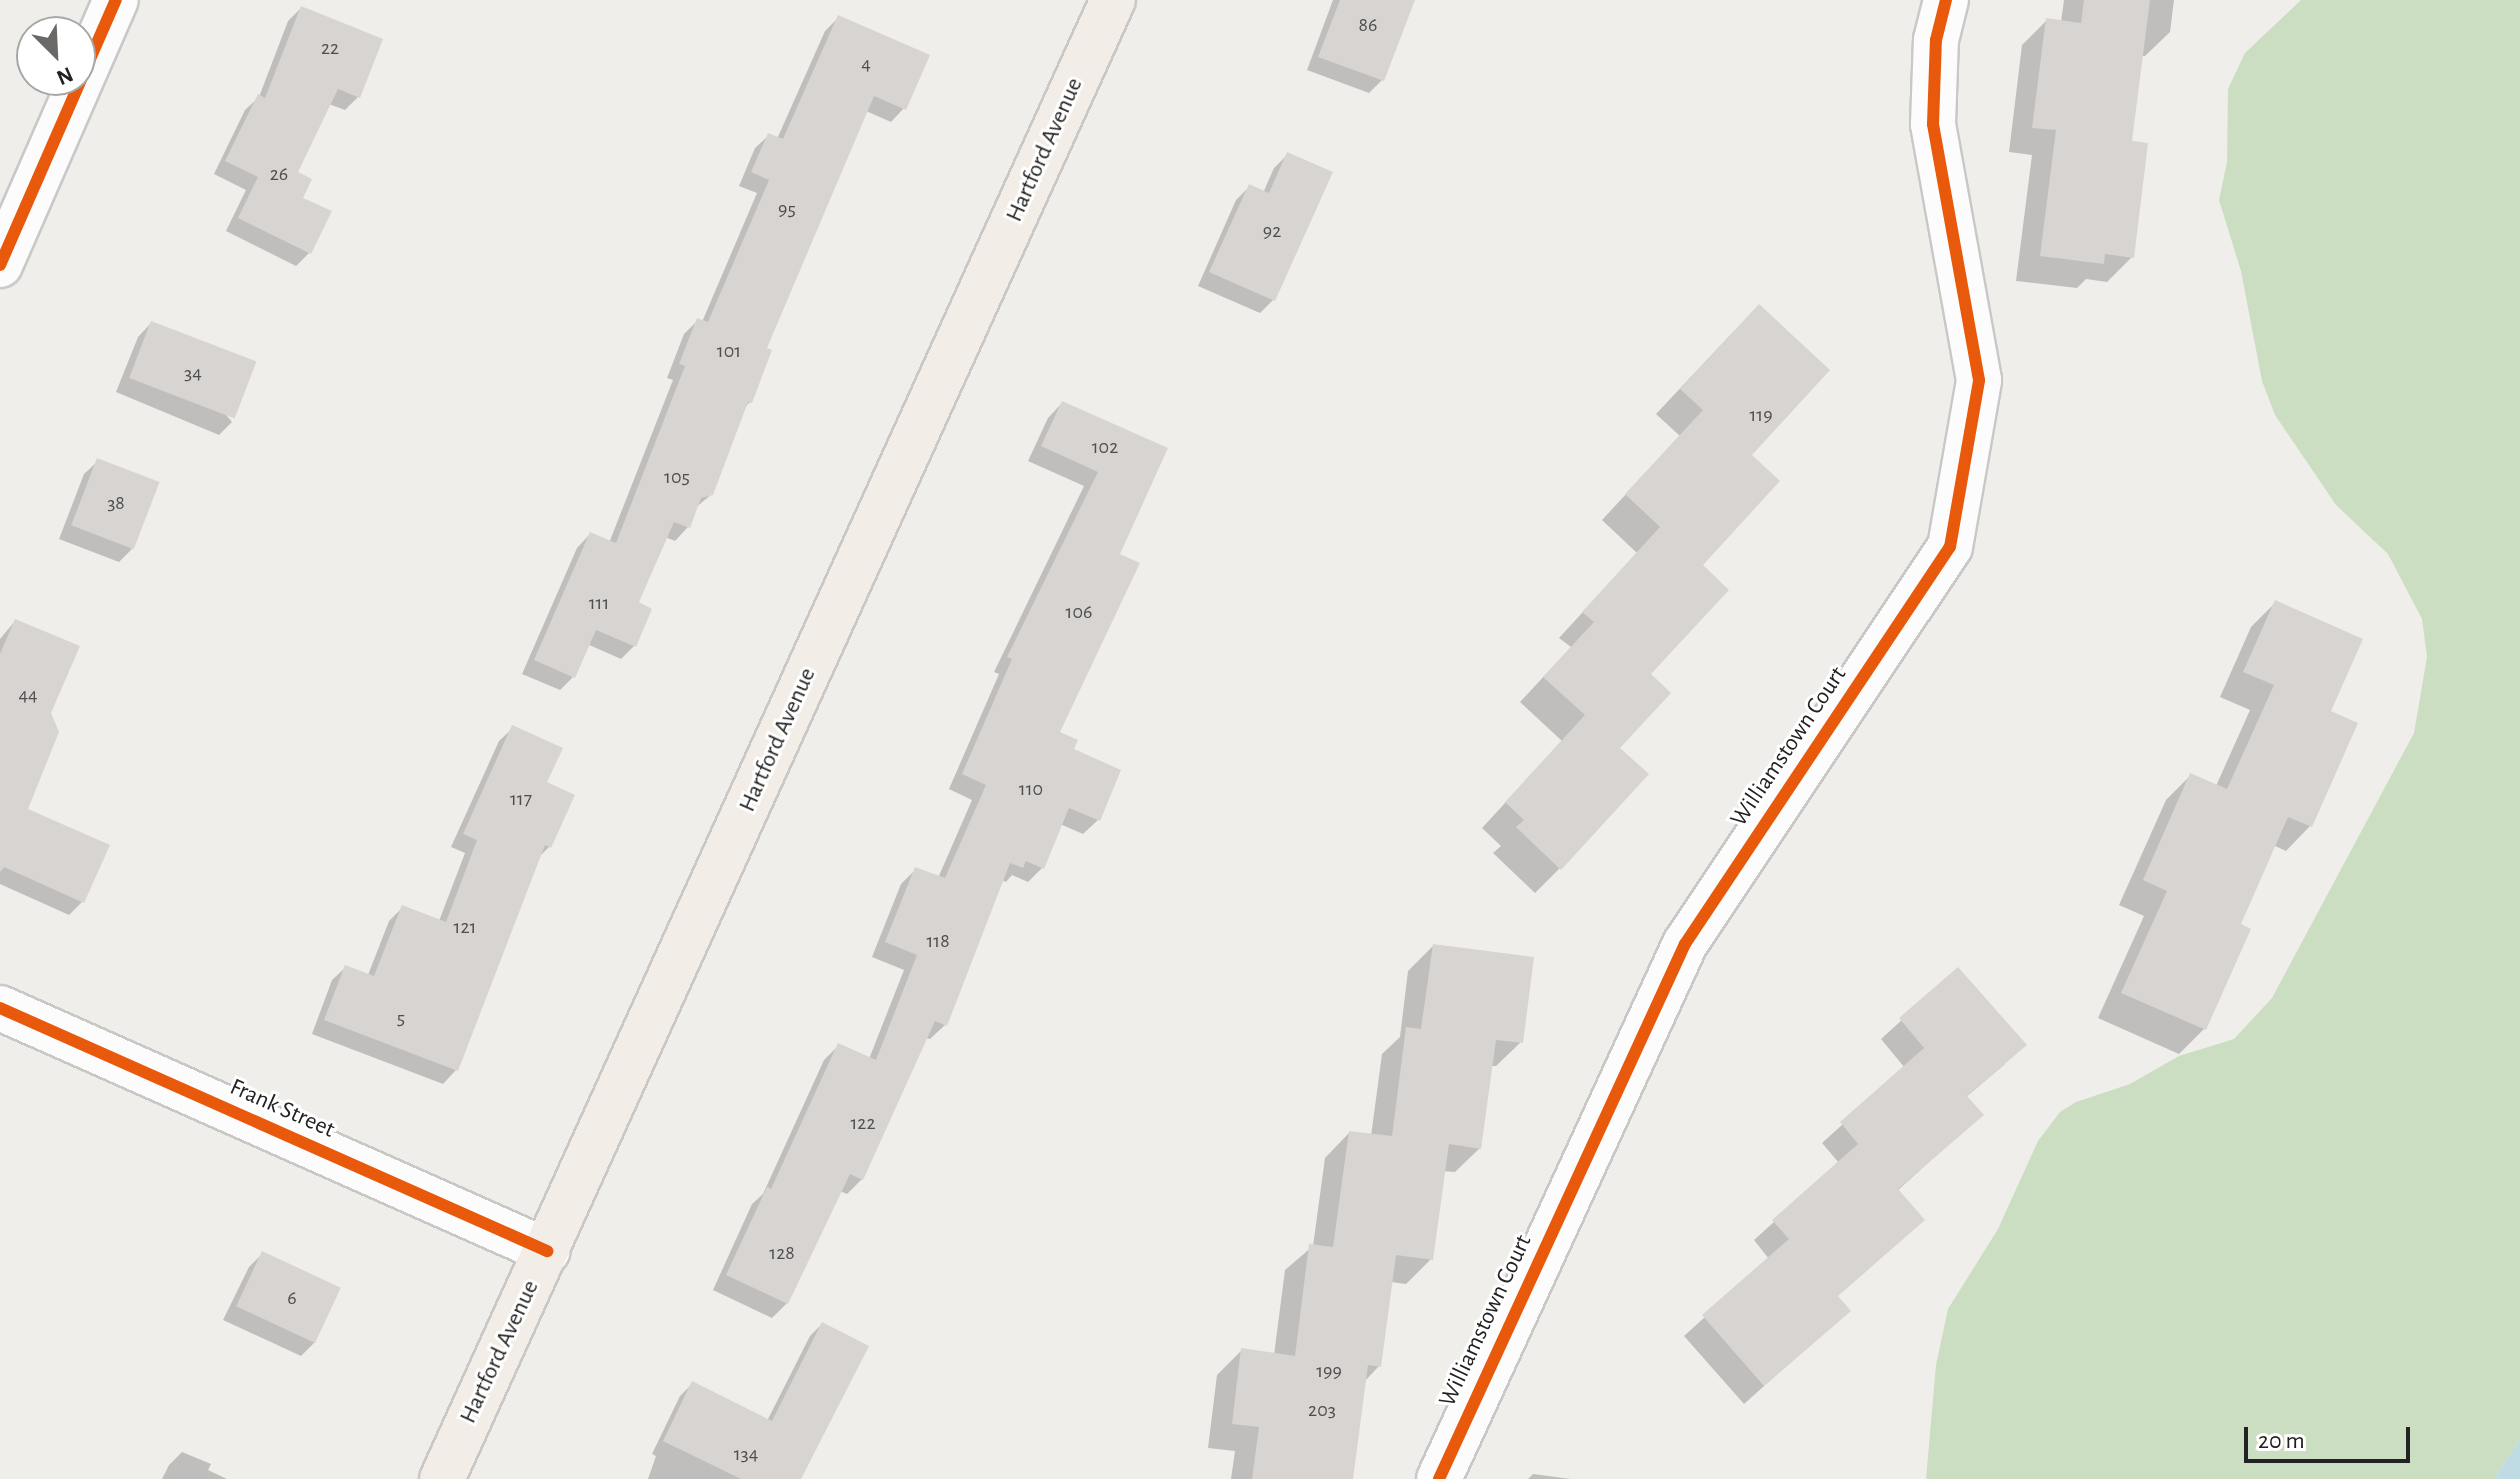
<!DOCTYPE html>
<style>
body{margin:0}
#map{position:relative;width:2520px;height:1479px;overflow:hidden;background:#f0eeeb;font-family:"Alegreya Sans",sans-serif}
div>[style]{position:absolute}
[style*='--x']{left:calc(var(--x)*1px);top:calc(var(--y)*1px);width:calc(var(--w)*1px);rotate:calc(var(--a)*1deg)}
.forest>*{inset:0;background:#cbdec1}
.water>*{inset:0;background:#bfdbe3}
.shadow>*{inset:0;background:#0003}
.building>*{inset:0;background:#d7d4d2;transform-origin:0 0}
.roads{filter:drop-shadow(2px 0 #c9c8c7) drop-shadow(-2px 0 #c9c8c7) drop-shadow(0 2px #c9c8c7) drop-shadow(0 -2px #c9c8c7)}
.minor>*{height:44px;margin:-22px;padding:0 22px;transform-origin:22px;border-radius:22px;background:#fdfcfc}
.major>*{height:44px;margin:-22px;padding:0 22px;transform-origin:22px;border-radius:22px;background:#f3ede7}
.cycleway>*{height:12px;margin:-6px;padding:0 6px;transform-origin:6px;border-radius:6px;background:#e8590c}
span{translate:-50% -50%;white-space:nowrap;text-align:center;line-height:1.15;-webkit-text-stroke:6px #fff;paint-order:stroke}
.number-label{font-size:20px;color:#4f4e4e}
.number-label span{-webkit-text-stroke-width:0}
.street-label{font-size:24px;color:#222}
.north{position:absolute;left:16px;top:16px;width:80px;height:80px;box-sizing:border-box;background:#fff;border:2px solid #a7a7a7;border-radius:50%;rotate:156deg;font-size:22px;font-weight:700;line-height:32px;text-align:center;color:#222}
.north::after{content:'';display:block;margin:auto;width:28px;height:36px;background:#6a6968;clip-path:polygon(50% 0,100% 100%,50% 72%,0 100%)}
.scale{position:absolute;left:2244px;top:1427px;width:166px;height:36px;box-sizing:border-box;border:4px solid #222;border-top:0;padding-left:10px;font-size:24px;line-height:28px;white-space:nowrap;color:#222;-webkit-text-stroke:6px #fff;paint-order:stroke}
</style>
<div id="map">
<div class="forest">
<div style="clip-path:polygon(2301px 0,2520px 0,2520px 1439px,2494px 1479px,1926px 1479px,1936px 1365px,1948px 1309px,1998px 1229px,2038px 1141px,2060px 1112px,2076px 1102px,2130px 1084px,2179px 1056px,2234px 1039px,2272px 998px,2414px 733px,2427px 657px,2422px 619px,2388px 554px,2336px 505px,2275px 415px,2262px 381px,2241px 271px,2219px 200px,2227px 162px,2228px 89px,2245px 53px)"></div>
</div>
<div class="water">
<div style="clip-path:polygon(2520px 1439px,2520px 1479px,2494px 1479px)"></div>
</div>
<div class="shadow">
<div style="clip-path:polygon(1333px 0,1413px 0,1382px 80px,1369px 93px,1307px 70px)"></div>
<div style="clip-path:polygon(2064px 0,2174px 0,2170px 32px,2145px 56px,2141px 56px,2130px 143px,2132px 257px,2107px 282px,2086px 279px,2077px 288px,2016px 281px,2032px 155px,2009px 152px,2022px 45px,2047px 20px,2061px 22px)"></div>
<div style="clip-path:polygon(301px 8px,358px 97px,345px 110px,329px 104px,295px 173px,309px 253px,296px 266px,226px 231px,246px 190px,214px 174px,245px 110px,259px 97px,288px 21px)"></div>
<div style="clip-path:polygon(838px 18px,904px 108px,891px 122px,866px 111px,764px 349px,750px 402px,743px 409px,712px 494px,695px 508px,688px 527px,675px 541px,665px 537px,636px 603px,634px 646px,621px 659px,587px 644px,573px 677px,560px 690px,522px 674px,577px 548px,590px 534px,609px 543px,673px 380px,667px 378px,684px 334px,698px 320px,702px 322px,757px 193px,739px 186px,755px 148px,769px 135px,777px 139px,825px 31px)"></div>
<div style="clip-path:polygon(1288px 154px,1273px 300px,1260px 313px,1198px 286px,1236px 200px,1249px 187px,1263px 193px,1274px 168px)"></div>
<div style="clip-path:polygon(151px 323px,232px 422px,219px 435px,116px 392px,138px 337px)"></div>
<div style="clip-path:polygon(1734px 331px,1749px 455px,1560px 868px,1535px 893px,1493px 853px,1501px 846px,1482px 828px,1562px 741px,1520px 702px,1571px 647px,1559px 638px,1637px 553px,1602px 520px,1680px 436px,1656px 414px)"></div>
<div style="clip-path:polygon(1062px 403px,1165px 449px,1118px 555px,1057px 733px,1071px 750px,1098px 820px,1083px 834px,1060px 824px,1042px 868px,1028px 882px,1012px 875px,1006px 882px,1002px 880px,945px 1025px,930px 1039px,926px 1038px,862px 1179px,847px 1194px,840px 1191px,787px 1303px,772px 1318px,713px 1290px,752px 1204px,763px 1194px,824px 1060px,839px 1045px,869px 1059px,904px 970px,872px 957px,901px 884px,916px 869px,938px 878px,972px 800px,949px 789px,999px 674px,994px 672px,1084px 486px,1028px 461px,1048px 418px)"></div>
<div style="clip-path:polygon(98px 461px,132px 549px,119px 562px,59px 539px,84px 474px)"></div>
<div style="clip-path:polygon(2275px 603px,2328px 712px,2310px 826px,2286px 851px,2273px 845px,2238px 925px,2248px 930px,2204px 1029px,2179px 1054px,2098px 1018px,2144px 916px,2119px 905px,2166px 800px,2191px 775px,2216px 786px,2250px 710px,2220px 697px,2251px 627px)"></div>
<div style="clip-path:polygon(15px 621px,25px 810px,82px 902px,69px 915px,0 884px,0 639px)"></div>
<div style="clip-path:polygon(513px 728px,545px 783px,549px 847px,538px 858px,456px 1070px,443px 1084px,312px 1034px,332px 980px,346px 967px,368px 975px,389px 921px,403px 907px,439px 921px,465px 853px,451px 847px,499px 741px)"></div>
<div style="clip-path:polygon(1433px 946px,1521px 1042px,1496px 1066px,1491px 1066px,1480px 1148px,1455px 1172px,1443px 1171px,1431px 1259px,1406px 1284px,1391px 1282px,1379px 1366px,1364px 1382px,1351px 1479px,1231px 1479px,1235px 1451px,1208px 1448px,1217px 1375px,1242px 1350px,1274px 1355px,1285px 1270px,1313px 1246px,1325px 1158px,1349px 1133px,1371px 1136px,1382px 1054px,1400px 1037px,1408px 971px)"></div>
<div style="clip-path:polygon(1958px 969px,2005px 1064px,1965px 1098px,1981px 1115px,1897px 1191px,1836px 1297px,1848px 1311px,1744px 1404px,1684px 1336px,1769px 1259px,1754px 1240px,1839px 1163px,1822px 1143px,1905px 1068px,1881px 1039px)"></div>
<div style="clip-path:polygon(262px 1254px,315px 1342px,301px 1356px,223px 1320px,249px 1267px)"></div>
<div style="clip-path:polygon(822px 1324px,799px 1479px,648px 1479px,656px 1456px,652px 1454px,680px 1396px,692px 1384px,767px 1421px,810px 1336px)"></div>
<div style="clip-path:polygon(182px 1452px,211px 1464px,208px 1470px,227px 1479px,162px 1479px,169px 1465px)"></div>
<div style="clip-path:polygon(1533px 1474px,1571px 1479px,1528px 1479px)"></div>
</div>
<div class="building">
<div style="clip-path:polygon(1340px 0,1415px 0,1384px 81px,1318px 57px)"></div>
<div style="clip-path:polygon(2084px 0,2150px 0,2132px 141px,2148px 143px,2134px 258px,2105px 254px,2104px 264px,2040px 256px,2056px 130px,2032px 128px,2046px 18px,2081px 23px)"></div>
<div style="clip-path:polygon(301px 6px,383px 39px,360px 98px,338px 89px,298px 172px,312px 179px,303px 198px,332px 211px,311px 254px,238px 218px,258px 177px,225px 161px,258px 94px,265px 98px)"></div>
<div style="clip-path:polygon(838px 15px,930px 55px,906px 110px,874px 96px,767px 348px,772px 350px,752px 403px,748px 402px,713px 495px,701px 498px,690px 528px,674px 522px,639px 602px,652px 609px,636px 647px,596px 630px,575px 678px,534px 660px,590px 532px,616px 543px,685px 366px,679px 364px,697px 318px,708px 322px,769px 180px,751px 172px,768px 133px,783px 139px)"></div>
<div style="clip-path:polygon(1287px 152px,1333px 172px,1275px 301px,1209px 272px,1249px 184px,1269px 193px)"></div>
<div style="clip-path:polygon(1759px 304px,1830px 370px,1752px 455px,1780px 481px,1703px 565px,1729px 590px,1651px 674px,1671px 693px,1620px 748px,1649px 774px,1561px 870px,1516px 827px,1524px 820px,1505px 802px,1585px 715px,1543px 677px,1594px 622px,1582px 612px,1660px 527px,1625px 494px,1703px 410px,1680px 389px)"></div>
<div style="left:151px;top:321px;width:113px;height:61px;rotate:21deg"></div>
<div style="clip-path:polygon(1062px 401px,1168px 448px,1120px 554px,1140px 563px,1060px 732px,1078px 740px,1074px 749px,1121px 770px,1100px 821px,1069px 808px,1044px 869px,1026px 861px,1023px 868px,1010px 863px,947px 1026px,935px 1021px,863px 1180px,850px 1174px,788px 1304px,726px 1275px,767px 1187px,771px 1189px,838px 1043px,876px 1060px,917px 955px,885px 942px,915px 867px,945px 878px,986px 785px,962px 774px,1012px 659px,1007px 657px,1098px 472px,1041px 446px)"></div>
<div style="left:97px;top:458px;width:67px;height:72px;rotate:21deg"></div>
<div style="clip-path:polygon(2275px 600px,2363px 639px,2331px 711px,2358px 723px,2312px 827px,2288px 817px,2241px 924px,2251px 929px,2206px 1030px,2121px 993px,2167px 891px,2143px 880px,2190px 773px,2227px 789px,2274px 685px,2243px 672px)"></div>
<div style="clip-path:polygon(15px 619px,80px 646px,51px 713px,59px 732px,28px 809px,110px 845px,84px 903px,4px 867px,0 872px,0 654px)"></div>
<div style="clip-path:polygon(512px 725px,563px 748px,547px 782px,575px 795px,551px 848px,545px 845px,458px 1071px,324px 1020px,345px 965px,374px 976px,402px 905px,446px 922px,477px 840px,463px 834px)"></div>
<div style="clip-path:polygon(1433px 944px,1534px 957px,1523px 1043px,1496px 1040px,1481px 1149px,1449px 1144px,1433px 1260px,1396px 1255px,1381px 1367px,1368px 1365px,1353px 1479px,1252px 1479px,1259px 1427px,1232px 1424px,1241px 1348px,1295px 1356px,1309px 1244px,1333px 1247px,1349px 1131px,1392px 1136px,1406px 1027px,1421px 1029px)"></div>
<div style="clip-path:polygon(1958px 967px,2027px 1045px,1967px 1096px,1984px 1115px,1898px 1189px,1925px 1220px,1838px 1296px,1851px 1311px,1764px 1386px,1702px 1315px,1789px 1239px,1772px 1220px,1858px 1144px,1840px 1122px,1924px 1048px,1899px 1018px)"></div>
<div style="left:262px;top:1251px;width:87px;height:61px;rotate:25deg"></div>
<div style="clip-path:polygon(822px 1322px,869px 1346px,801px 1479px,741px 1479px,663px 1441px,692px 1381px,772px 1421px)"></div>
</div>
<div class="roads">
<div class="minor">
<div style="--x:0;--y:265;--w:289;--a:-66.4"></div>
<div style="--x:0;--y:1008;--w:599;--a:23.95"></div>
<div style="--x:1439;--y:1479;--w:589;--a:-65.31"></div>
<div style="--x:1685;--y:944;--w:477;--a:-56.3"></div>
<div style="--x:1950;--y:547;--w:169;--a:-80.1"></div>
<div style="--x:1979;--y:380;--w:260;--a:-100.2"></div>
<div style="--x:1933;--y:124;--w:84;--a:-88"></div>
<div style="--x:1936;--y:40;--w:41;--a:-76"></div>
</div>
<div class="major">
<div style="--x:442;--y:1479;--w:1624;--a:-65.6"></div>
</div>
</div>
<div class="cycleway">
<div style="--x:0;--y:265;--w:289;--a:-66.4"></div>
<div style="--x:0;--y:1008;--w:599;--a:23.95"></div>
<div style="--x:1439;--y:1479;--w:589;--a:-65.31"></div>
<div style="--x:1685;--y:944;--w:477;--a:-56.3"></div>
<div style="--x:1950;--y:547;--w:169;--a:-80.1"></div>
<div style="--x:1979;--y:380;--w:260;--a:-100.2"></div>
<div style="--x:1933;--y:124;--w:84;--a:-88"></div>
<div style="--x:1936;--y:40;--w:41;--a:-76"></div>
</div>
<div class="number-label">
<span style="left:1368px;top:25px">86</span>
<span style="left:330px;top:48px">22</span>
<span style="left:866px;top:64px">4</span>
<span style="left:279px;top:174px">26</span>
<span style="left:787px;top:209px">95</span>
<span style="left:1272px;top:231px">92</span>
<span style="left:729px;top:351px">101</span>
<span style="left:193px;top:373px">34</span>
<span style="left:1761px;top:415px">119</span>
<span style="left:1105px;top:447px">102</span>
<span style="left:677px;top:477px">105</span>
<span style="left:116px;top:503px">38</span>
<span style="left:599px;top:603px">111</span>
<span style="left:1079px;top:612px">106</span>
<span style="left:28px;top:695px">44</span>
<span style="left:1031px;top:789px">110</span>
<span style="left:521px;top:799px">117</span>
<span style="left:465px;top:927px">121</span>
<span style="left:938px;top:941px">118</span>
<span style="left:401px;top:1018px">5</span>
<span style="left:863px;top:1123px">122</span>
<span style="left:782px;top:1253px">128</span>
<span style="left:292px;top:1298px">6</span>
<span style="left:1329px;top:1371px">199</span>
<span style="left:1322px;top:1410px">203</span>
<span style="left:746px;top:1454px">134</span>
</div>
<div class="street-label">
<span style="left:1045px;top:150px;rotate:-66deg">Hartford Avenue</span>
<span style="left:778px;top:740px;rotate:-66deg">Hartford Avenue</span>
<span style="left:1789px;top:747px;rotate:-56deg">Williamstown Court</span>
<span style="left:282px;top:1109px;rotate:24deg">Frank Street</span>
<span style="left:1486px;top:1321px;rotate:-65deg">Williamstown Court</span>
<span style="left:500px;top:1352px;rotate:-65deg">Hartford Avenue</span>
</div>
<div class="north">N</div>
<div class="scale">20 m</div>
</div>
